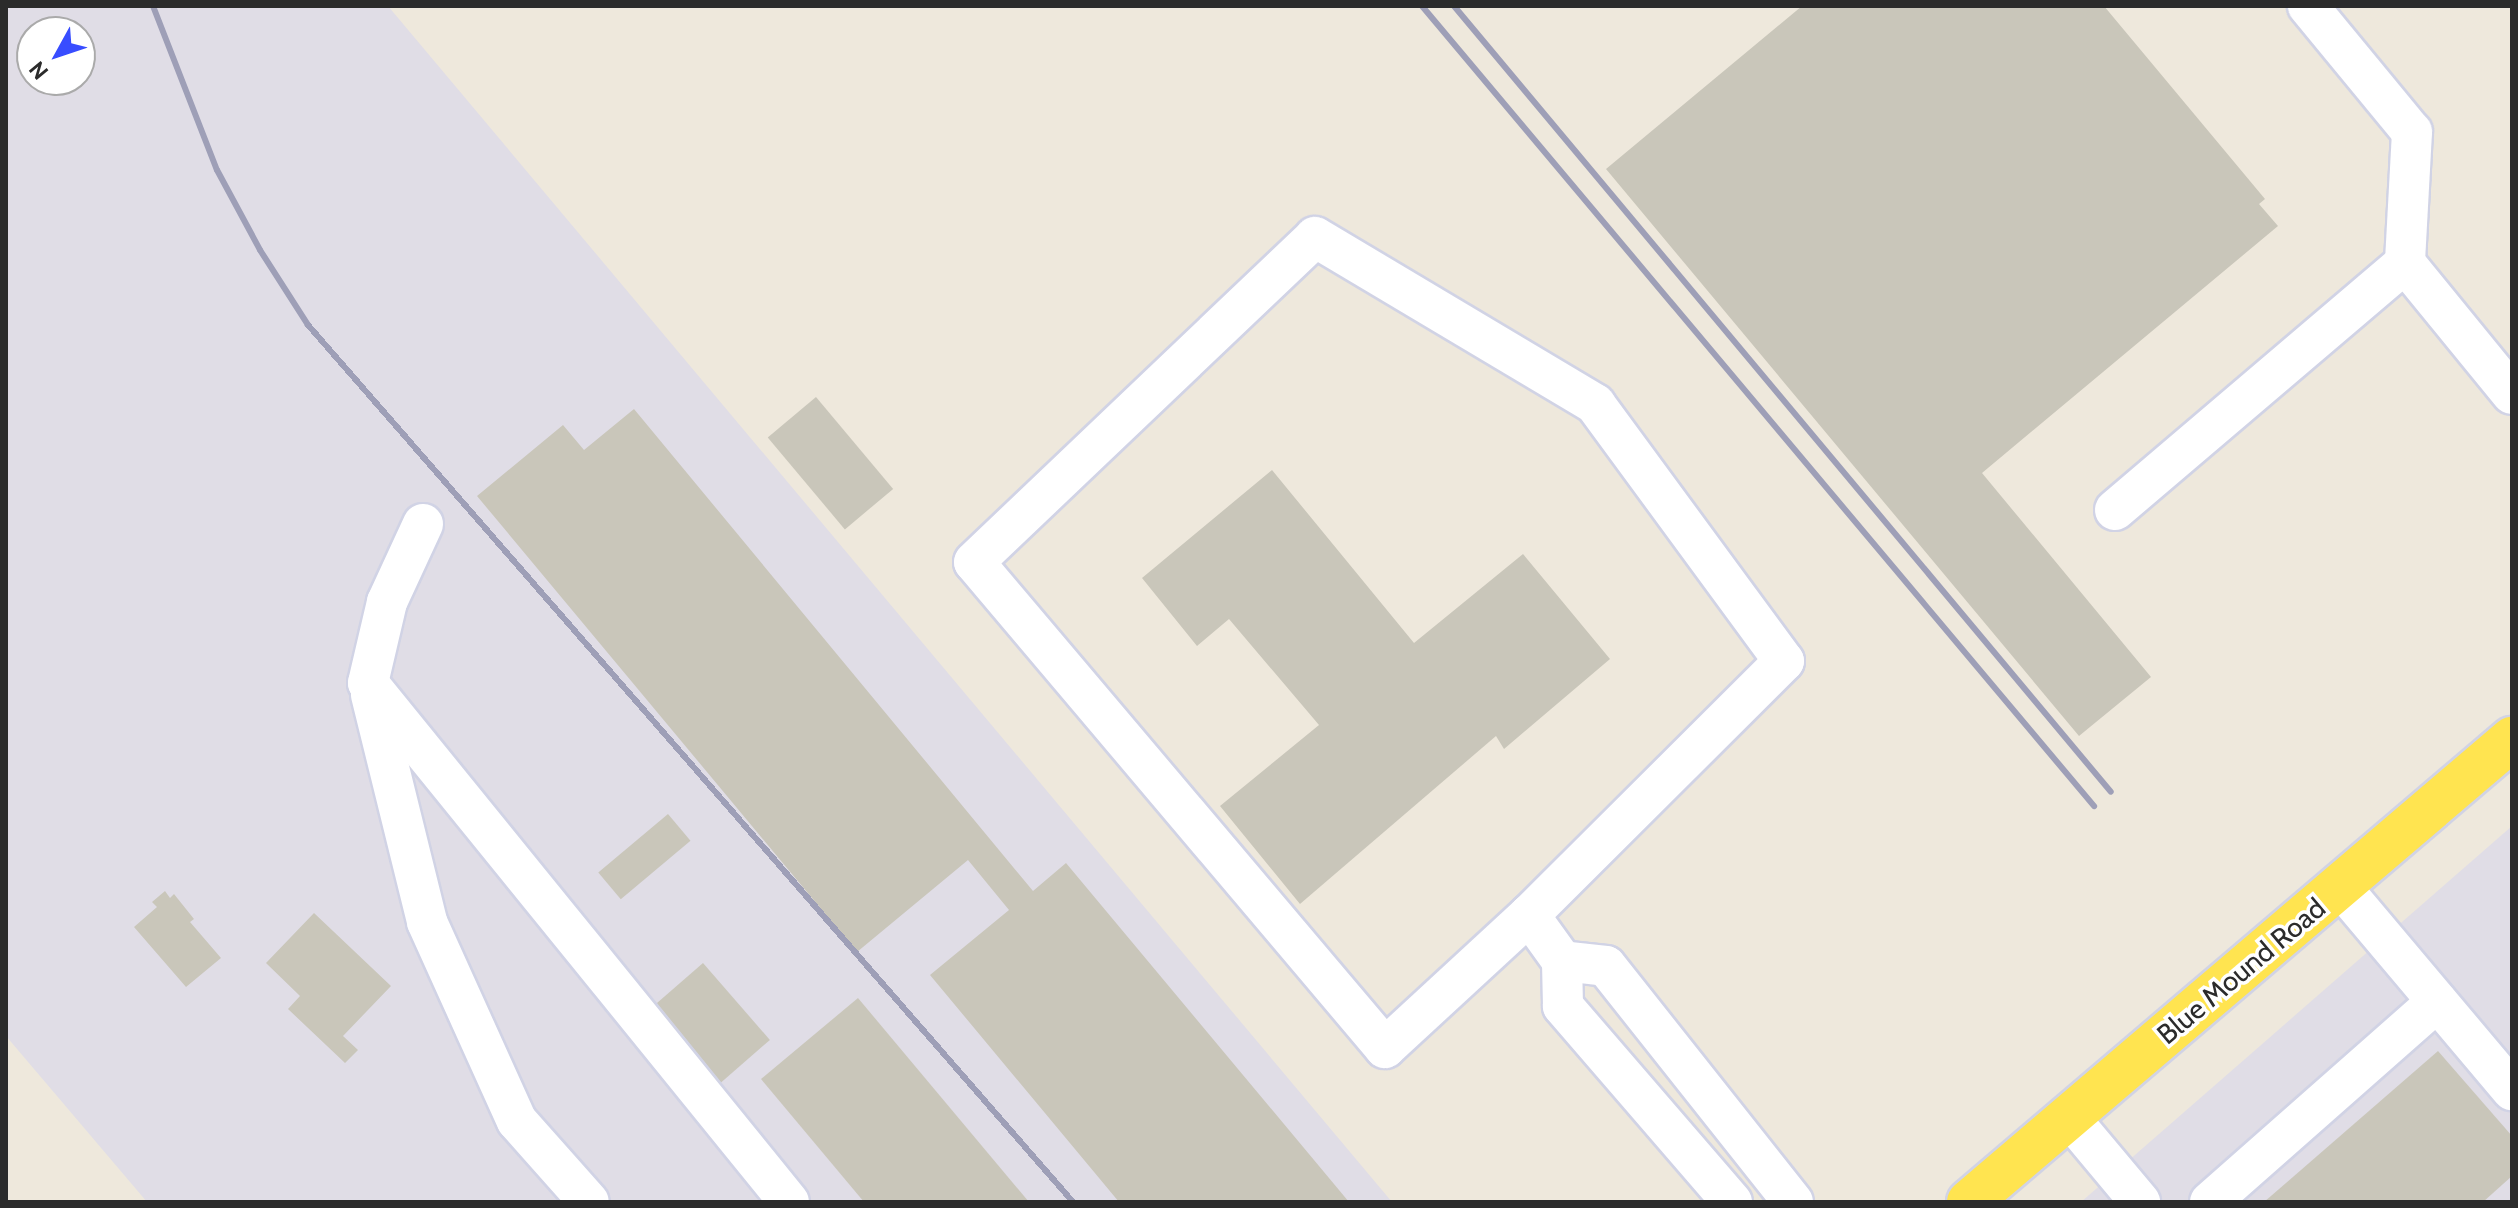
<!DOCTYPE html>
<style>
body{margin:0}
#map{position:relative;width:2518px;height:1208px;overflow:hidden;background:#eee8dc;font-family:Cabin,sans-serif}
div>[style]{position:absolute}
[style*='--x']{left:calc(var(--x)*1px);top:calc(var(--y)*1px);width:calc(var(--w)*1px);rotate:calc(var(--a)*1deg)}
.industrial>*{inset:0;background:#e0dde6}
.building>*{inset:0;background:#c9c6ba;transform-origin:0 0}
.roads{filter:drop-shadow(2px 0 #d1d3e5) drop-shadow(-2px 0 #d1d3e5) drop-shadow(0 2px #d1d3e5) drop-shadow(0 -2px #d1d3e5)}
.minor>*{height:40px;margin:-20px;padding:0 20px;transform-origin:20px;border-radius:20px;background:#fff}
.major>*{height:44px;margin:-22px;padding:0 22px;transform-origin:22px;border-radius:22px;background:#ffe450}
.rail>*{height:6px;margin:-3px;padding:0 3px;transform-origin:3px;border-radius:3px;background:#9e9fb7}
span{translate:-50% -50%;white-space:nowrap;text-align:center;line-height:1.15;-webkit-text-stroke:7px #fff;paint-order:stroke}
.street-label{font-size:28px;color:#2b2b2b}
.frame{position:absolute;inset:0;border:8px solid #2b2b2b;pointer-events:none}
.north{position:absolute;left:16px;top:16px;width:80px;height:80px;box-sizing:border-box;background:#fff;border:2px solid #aaa;border-radius:50%;rotate:230deg;font-size:22px;font-weight:700;line-height:32px;text-align:center;color:#2b2b2b}
.north::after{content:'';display:block;margin:auto;width:28px;height:36px;background:#384dff;clip-path:polygon(50% 0,100% 100%,50% 72%,0 100%)}
</style>
<div id="map">
<div class="industrial">
<div style="clip-path:polygon(evenodd,6px 6px,388px 6px,1392px 1202px,147px 1202px,6px 1036px,6px 6px,32px 32px,80px 32px,80px 80px,32px 80px,32px 32px)"></div>
<div style="clip-path:polygon(2512px 826px,2512px 1202px,2081px 1202px)"></div>
</div>
<div class="building">
<div style="clip-path:polygon(1802px 6px,2104px 6px,2265px 199px,2259px 204px,2278px 226px,1982px 473px,2151px 677px,2079px 736px,1606px 169px)"></div>
<div style="left:816px;top:397px;width:120px;height:63px;rotate:50deg"></div>
<div style="clip-path:polygon(634px 409px,1033px 891px,1066px 863px,1349px 1202px,1119px 1202px,930px 975px,1009px 910px,968px 860px,857px 952px,477px 496px,563px 425px,584px 450px)"></div>
<div style="clip-path:polygon(1272px 470px,1414px 643px,1523px 554px,1610px 659px,1504px 749px,1496px 736px,1300px 904px,1220px 806px,1319px 725px,1229px 619px,1197px 646px,1142px 578px)"></div>
<div style="left:668px;top:814px;width:35px;height:91px;rotate:50deg"></div>
<div style="clip-path:polygon(165px 891px,170px 898px,174px 894px,194px 919px,190px 922px,221px 958px,186px 987px,134px 927px,157px 907px,152px 902px)"></div>
<div style="clip-path:polygon(314px 913px,391px 986px,343px 1036px,358px 1050px,345px 1063px,288px 1009px,300px 996px,266px 963px)"></div>
<div style="left:703px;top:963px;width:102px;height:72px;rotate:49deg"></div>
<div style="clip-path:polygon(858px 998px,1029px 1202px,864px 1202px,761px 1079px)"></div>
<div style="clip-path:polygon(2438px 1051px,2512px 1136px,2512px 1176px,2483px 1202px,2264px 1202px)"></div>
</div>
<div class="roads">
<div class="minor">
<div style="--x:2308;--y:6;--w:163;--a:50.5"></div>
<div style="--x:2412;--y:132;--w:131;--a:93.1"></div>
<div style="--x:2115;--y:510;--w:381;--a:-40.4"></div>
<div style="--x:2405;--y:263;--w:169;--a:50.8"></div>
<div style="--x:423;--y:524;--w:86;--a:114.8"></div>
<div style="--x:387;--y:602;--w:83;--a:103.2"></div>
<div style="--x:368;--y:683;--w:668;--a:50.95"></div>
<div style="--x:371;--y:695;--w:234;--a:76.1"></div>
<div style="--x:427;--y:922;--w:218;--a:65.7"></div>
<div style="--x:517;--y:1121;--w:108;--a:48.4"></div>
<div style="--x:2340;--y:886;--w:267;--a:49.9"></div>
<div style="--x:1529;--y:915;--w:196;--a:137.3"></div>
<div style="--x:1385;--y:1048;--w:636;--a:-130.22"></div>
<div style="--x:974;--y:562;--w:471;--a:-43.6"></div>
<div style="--x:1315;--y:237;--w:326;--a:30.8"></div>
<div style="--x:1595;--y:404;--w:319;--a:53.7"></div>
<div style="--x:1784;--y:661;--w:360;--a:135.1"></div>
<div style="--x:1529;--y:915;--w:57;--a:54.3"></div>
<div style="--x:2069;--y:1117;--w:111;--a:50.1"></div>
<div style="--x:1732;--y:1202;--w:259;--a:-130.8"></div>
<div style="--x:1563;--y:1006;--w:45;--a:-91.3"></div>
<div style="--x:1562;--y:961;--w:44;--a:6.5"></div>
<div style="--x:1606;--y:966;--w:301;--a:51.6"></div>
<div style="--x:2210;--y:1202;--w:303;--a:-41.4"></div>
</div>
<div class="major">
<div style="--x:1969;--y:1202;--w:714;--a:-40.45"></div>
</div>
</div>
<div class="rail">
<div style="--x:153;--y:6;--w:176;--a:68.7"></div>
<div style="--x:217;--y:170;--w:91;--a:61.7"></div>
<div style="--x:260;--y:250;--w:89;--a:57.4"></div>
<div style="--x:308;--y:325;--w:1164;--a:48.9"></div>
<div style="--x:1422;--y:6;--w:1045;--a:49.97"></div>
<div style="--x:1454;--y:6;--w:1024;--a:50.11"></div>
</div>
<div class="street-label">
<span style="left:2241px;top:971px;rotate:-40deg">Blue Mound Road</span>
</div>
<div class="frame"></div>
<div class="north">N</div>
</div>
